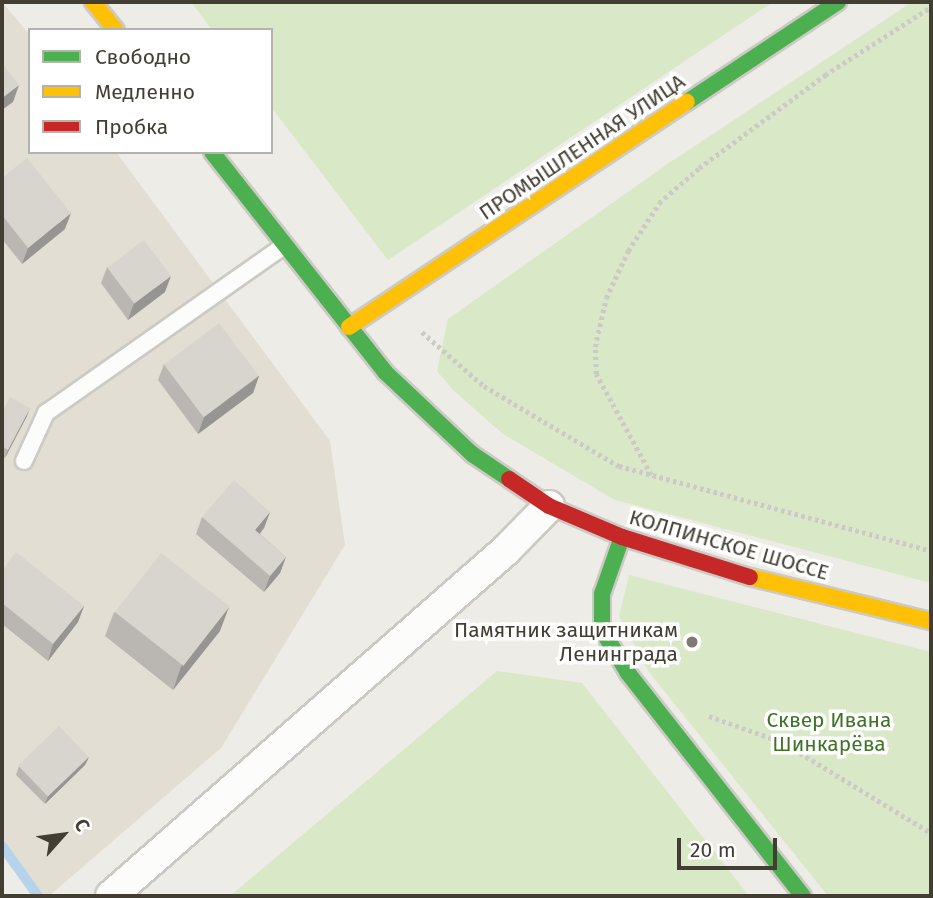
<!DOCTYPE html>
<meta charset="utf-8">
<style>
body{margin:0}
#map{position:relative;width:933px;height:898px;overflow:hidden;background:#eeece6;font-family:"Fira Sans",sans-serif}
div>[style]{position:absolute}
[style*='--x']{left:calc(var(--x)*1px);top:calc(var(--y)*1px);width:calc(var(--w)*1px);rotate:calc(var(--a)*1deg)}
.residential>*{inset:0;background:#e2ded3}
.green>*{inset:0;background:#d9e8c6}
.stream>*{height:10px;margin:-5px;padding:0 5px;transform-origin:5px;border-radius:5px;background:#b7d3ec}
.path>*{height:4.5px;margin-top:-2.25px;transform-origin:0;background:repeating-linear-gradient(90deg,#cccac5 0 3.5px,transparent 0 7px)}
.roads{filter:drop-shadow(2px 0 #cccac4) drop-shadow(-2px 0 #cccac4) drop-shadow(0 2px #cccac4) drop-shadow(0 -2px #cccac4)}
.lane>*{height:16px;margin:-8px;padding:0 8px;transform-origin:8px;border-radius:8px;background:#fcfcfb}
.street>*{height:30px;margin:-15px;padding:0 15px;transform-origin:15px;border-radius:15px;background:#fcfcfb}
.fast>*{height:16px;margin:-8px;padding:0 8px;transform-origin:8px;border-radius:8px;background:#4caf50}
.slow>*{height:16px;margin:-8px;padding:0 8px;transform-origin:8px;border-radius:8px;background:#ffc107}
.jam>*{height:16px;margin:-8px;padding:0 8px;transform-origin:8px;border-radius:8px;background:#c62828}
.wall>*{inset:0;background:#bab7b2}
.shaded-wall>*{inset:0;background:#979591}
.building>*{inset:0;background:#d8d5cf;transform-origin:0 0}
.dots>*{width:19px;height:19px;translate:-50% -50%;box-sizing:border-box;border:4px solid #fff;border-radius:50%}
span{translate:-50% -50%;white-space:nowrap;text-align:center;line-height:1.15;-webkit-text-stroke:7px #fff;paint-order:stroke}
.street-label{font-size:21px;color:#433e33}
.poi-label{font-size:21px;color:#433e33}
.right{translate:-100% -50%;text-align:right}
.park-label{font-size:21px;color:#3f7328}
.frame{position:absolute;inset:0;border:4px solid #433e33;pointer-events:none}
.legend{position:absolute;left:28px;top:28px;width:245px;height:126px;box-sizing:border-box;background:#fff;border:2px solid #b4b2ad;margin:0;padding:9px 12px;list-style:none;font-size:21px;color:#433e33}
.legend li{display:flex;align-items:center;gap:14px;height:35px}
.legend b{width:35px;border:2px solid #b4b2ad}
.north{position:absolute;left:28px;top:800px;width:70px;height:70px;-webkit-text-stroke:5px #fff;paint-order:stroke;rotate:62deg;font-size:19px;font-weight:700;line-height:28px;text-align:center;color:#433e33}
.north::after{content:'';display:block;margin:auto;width:24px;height:32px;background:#433e33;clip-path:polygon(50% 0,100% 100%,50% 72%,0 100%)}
.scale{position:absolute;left:677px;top:838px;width:100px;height:32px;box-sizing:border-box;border:4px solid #433e33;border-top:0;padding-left:9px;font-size:21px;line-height:24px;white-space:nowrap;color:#433e33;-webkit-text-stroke:5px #fff;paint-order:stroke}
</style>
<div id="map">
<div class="residential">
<div style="clip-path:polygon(2px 2px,30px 35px,30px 152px,116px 152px,330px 441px,345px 545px,221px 748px,49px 896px,44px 896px,2px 838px)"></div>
</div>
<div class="green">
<div style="clip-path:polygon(191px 2px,773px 2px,388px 260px,271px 107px,271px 30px,212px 30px)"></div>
<div style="clip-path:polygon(912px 2px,931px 2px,931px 583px,615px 500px,503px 434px,453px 390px,437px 371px,448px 319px,669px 163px)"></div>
<div style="clip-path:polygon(629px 575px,931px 652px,931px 896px,828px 896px,649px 672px,619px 616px)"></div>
<div style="clip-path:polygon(497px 671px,582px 683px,749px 896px,230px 896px)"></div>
</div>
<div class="stream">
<div style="--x:2;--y:846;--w:62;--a:54.2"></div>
</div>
<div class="path">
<div style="--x:422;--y:332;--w:82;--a:41.1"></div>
<div style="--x:484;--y:386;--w:157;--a:30.7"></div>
<div style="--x:619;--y:466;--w:323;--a:15.2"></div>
<div style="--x:651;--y:475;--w:115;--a:-118.6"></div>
<div style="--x:596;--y:374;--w:27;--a:-92"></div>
<div style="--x:595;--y:347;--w:50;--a:-77.3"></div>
<div style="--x:606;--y:298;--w:52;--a:-64.9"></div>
<div style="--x:628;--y:251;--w:57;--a:-57.1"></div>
<div style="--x:659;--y:203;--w:53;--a:-41.2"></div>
<div style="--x:699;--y:168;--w:157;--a:-36.4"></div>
<div style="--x:825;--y:75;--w:126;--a:-32.7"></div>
<div style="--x:709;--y:716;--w:77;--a:19.6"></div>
<div style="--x:782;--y:742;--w:175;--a:31.4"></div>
</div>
<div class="roads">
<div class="lane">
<div style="--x:24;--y:461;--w:53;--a:-65.4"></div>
<div style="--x:46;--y:413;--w:292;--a:-35.1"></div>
</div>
<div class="street">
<div style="--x:111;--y:896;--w:524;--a:-41.21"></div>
<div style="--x:505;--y:551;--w:63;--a:-45.6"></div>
</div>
<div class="fast">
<div style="--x:687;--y:102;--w:181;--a:-33.5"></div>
<div style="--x:212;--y:152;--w:280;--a:51.8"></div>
<div style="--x:385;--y:372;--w:120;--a:43.3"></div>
<div style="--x:472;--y:454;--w:45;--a:34"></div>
<div style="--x:622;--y:537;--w:60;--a:109.3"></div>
<div style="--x:602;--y:594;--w:36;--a:90"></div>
<div style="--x:602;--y:630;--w:50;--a:58.8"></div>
<div style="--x:628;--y:673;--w:283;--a:51.9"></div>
</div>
<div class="slow">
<div style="--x:93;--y:2;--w:36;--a:51"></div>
<div style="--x:349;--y:327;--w:406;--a:-33.7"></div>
<div style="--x:750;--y:577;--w:186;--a:13.7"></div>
</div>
<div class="jam">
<div style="--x:509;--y:479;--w:48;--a:34"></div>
<div style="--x:549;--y:506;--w:79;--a:23"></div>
<div style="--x:622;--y:537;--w:134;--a:17.4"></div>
</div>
</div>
<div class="wall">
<div style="clip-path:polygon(2px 178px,65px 229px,22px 264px,2px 239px)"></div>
<div style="clip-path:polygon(107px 267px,165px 292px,128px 320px,101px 283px)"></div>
<div style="clip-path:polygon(164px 364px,259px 376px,253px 393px,198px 434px,158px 380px)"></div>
<div style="clip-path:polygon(2px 412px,27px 416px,5px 458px,2px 456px)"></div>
<div style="clip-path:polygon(270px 512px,264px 528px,260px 534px,286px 557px,280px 573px,264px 592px,196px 534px,202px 517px)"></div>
<div style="clip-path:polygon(2px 570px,84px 606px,78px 622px,48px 661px,2px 624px)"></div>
<div style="clip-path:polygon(114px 612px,220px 631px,173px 690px,105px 636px)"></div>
<div style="clip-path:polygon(89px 757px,85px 765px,45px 804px,16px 775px,19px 766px)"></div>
</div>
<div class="shaded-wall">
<div style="clip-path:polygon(19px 85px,13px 102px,2px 110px,2px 98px)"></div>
<div style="clip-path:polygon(71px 213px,65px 229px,22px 264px,28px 248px)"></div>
<div style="clip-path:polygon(171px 276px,165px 292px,128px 320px,134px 303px)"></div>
<div style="clip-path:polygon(259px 376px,253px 393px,198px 434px,204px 417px)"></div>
<div style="clip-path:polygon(30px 408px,27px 416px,5px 458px,8px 450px)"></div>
<div style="clip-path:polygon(270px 512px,264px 528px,249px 546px,255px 530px)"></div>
<div style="clip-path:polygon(286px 557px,280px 573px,264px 592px,270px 576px)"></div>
<div style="clip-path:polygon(84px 606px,78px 622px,48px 661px,53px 644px)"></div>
<div style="clip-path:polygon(229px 607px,220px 631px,173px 690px,181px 667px)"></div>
<div style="clip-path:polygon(89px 757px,85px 765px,45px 804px,48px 796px)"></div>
</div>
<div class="building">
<div style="clip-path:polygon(2px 63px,19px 85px,2px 98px)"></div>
<div style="clip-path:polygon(27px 158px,71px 213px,28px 248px,2px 215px,2px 178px)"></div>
<div style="left:144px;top:240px;width:45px;height:46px;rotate:53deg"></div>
<div style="left:219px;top:323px;width:66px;height:69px;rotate:53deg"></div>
<div style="clip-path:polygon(10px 397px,30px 408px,8px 450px,2px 446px,2px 412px)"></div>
<div style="clip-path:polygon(234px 480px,270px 512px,255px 530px,286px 557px,270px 576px,202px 517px)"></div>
<div style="clip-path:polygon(16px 552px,84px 606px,53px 644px,2px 603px,2px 570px)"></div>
<div style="left:161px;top:553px;width:87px;height:75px;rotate:38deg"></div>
<div style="left:59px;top:726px;width:43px;height:57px;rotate:46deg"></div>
</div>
<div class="dots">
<div style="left:692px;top:642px;background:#7f7b72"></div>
</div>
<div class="street-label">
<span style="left:582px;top:147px;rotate:-34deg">ПРОМЫШЛЕННАЯ УЛИЦА</span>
<span style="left:729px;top:545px;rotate:16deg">КОЛПИНСКОЕ ШОССЕ</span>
</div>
<div class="poi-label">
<span class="right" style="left:678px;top:642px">Памятник защитникам<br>Ленинграда</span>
</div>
<div class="park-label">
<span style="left:829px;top:732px">Сквер Ивана<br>Шинкарёва</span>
</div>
<div class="frame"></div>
<ul class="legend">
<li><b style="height:9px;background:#4caf50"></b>Свободно</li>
<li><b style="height:9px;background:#ffc107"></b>Медленно</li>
<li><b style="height:9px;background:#c62828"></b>Пробка</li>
</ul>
<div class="north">С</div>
<div class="scale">20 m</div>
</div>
